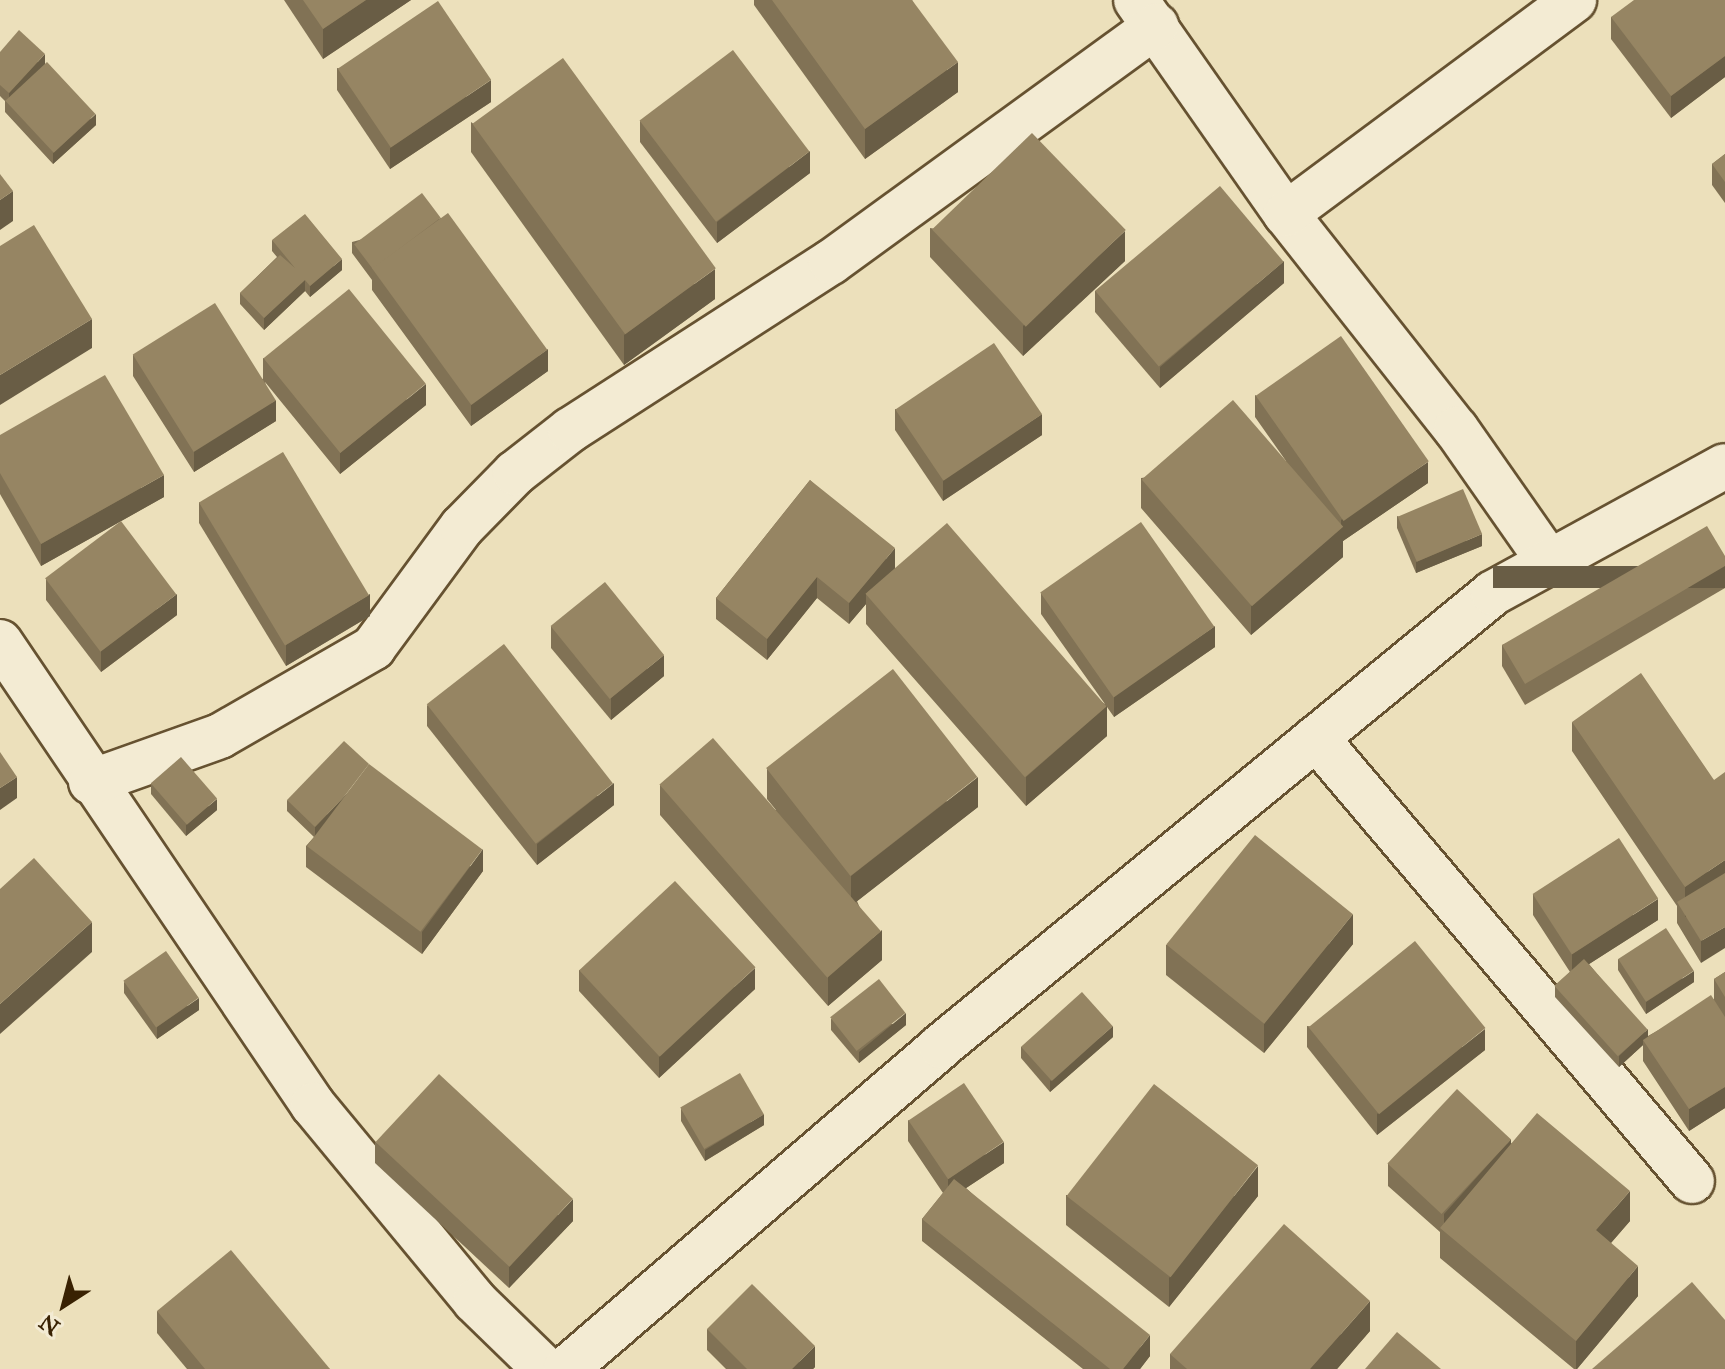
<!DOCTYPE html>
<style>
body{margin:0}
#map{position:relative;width:1725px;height:1369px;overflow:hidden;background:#ece0bb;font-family:"IM FELL Great Primer",serif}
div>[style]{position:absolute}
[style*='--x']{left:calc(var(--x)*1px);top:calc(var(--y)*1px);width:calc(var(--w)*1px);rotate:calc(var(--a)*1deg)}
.roads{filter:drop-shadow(2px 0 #665231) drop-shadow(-2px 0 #665231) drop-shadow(0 2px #665231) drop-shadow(0 -2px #665231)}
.minor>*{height:44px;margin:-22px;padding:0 22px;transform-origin:22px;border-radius:22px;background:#f3ebd3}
.wall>*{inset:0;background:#817255}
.shaded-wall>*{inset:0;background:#695d45;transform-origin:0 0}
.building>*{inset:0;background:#968563;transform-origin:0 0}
span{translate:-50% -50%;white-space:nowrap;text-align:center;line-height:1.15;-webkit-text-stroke:6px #f3ebd3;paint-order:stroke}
.north{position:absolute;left:24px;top:1265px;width:80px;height:80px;-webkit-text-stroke:6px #f3ebd3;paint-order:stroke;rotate:216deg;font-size:22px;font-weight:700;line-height:32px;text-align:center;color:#392203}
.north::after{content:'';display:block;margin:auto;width:28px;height:36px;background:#392203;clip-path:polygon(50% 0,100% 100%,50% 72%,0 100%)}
</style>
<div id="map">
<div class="roads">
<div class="minor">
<div style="--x:1136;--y:0;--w:261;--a:55"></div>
<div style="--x:1286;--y:214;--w:274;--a:51.7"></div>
<div style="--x:1456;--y:429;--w:164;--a:55"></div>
<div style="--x:1286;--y:214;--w:359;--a:-36.6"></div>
<div style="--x:0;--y:642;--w:559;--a:55.94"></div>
<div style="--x:313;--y:1105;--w:254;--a:50.4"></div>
<div style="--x:475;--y:1301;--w:98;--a:44.2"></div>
<div style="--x:1316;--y:738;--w:581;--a:49.68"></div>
<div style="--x:91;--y:782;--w:137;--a:-19.6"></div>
<div style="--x:220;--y:736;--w:177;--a:-29.9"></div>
<div style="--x:373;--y:648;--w:150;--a:-53.7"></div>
<div style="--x:462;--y:527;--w:76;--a:-45.5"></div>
<div style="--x:515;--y:473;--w:70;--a:-38"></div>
<div style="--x:570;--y:430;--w:310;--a:-32.8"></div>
<div style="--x:831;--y:262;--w:402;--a:-36"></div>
<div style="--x:566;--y:1369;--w:495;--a:-40.7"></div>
<div style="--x:941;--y:1046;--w:714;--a:-39.37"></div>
<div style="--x:1493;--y:593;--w:264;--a:-28.7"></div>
</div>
</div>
<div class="wall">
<div style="clip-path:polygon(284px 0,411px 0,323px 59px)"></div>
<div style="clip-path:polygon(754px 0,912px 0,958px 92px,865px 159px,754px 5px)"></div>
<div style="clip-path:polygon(1725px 0,1725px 77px,1671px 118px,1611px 39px,1611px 17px)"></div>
<div style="clip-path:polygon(0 52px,45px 64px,96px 125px,53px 164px,5px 112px,5px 101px,0 96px)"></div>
<div style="clip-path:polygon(337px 68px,491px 102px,390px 169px,337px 90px)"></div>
<div style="clip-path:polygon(640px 121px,810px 173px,717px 243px,640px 142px)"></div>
<div style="clip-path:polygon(471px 122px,715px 299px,624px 365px,471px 152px)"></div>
<div style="clip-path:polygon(1725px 154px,1725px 203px,1712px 185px,1712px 164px)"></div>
<div style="clip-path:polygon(441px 218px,548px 371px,471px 426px,372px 290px,372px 280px,352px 253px,352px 242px)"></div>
<div style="clip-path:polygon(930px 228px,1125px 261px,1023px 356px,930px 257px)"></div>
<div style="clip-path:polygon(272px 240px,342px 270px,310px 297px,305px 291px,264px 330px,240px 304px,240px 293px,277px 257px,272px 251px)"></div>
<div style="clip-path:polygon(1284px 283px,1160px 388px,1095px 312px,1095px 291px)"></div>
<div style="clip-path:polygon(133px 355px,263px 379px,263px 358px,426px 405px,340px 474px,265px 382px,276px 421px,194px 472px,133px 376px)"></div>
<div style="clip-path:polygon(1255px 395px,1428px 483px,1343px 541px,1343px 557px,1251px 635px,1141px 508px,1141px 478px,1286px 461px,1255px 417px)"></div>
<div style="clip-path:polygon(895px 409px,1042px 435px,943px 501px,895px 430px)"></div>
<div style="clip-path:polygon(0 435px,164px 497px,41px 566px,0 494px)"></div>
<div style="clip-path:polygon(810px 480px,895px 569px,1105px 704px,1041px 614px,1041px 593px,1215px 647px,1114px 717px,1107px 707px,1107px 736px,1026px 806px,866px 624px,866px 604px,849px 624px,817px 598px,767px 660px,716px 619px,716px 598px)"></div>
<div style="clip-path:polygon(199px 502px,370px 616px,286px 666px,199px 523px)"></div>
<div style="clip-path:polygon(1397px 516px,1482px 546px,1416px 573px,1397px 528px)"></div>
<div style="clip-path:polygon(1725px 556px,1725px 588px,1525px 705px,1502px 666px,1502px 645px)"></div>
<div style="clip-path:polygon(46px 579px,177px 615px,101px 672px,46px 600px)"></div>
<div style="clip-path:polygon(551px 626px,664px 676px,611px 720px,551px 648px)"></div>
<div style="clip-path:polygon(427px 705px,614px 805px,537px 865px,427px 726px)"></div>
<div style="clip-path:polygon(1572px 722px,1714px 780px,1701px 963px,1677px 923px,1677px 906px,1572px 751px)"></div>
<div style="clip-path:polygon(767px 769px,978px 807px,857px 901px,882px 960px,828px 1006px,660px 815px,660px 785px,776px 810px,767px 799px)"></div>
<div style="clip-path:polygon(151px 783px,217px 810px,186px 836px,151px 794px)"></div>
<div style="clip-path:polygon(287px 800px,483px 871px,422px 954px,306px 867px,306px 846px,314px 837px,287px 811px)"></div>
<div style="clip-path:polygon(1533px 894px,1658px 920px,1589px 964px,1648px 1036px,1714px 999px,1714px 979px,1725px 972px,1725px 1108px,1689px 1131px,1643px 1061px,1643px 1045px,1619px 1067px,1555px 997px,1555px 986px,1570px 972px,1533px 915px)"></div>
<div style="clip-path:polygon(1353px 944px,1264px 1053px,1166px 975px,1166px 945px)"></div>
<div style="clip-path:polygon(1618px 959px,1694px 982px,1646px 1014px,1618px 970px)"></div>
<div style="clip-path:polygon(579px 970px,755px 989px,659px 1078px,579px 991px)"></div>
<div style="clip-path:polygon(124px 982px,199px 1010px,157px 1039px,124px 993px)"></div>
<div style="clip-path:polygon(831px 1019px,906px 1025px,859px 1063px,831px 1030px)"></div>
<div style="clip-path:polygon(1307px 1026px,1485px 1050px,1377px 1135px,1307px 1047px)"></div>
<div style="clip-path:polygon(1113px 1037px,1050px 1092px,1021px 1058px,1021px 1047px)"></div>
<div style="clip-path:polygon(681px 1109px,764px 1125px,705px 1161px,681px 1121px)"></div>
<div style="clip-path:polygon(908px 1120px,1004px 1163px,966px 1188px,1150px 1356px,1140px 1369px,1083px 1369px,922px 1241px,922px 1219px,943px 1193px,908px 1141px)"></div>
<div style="clip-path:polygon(375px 1142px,573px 1221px,509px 1288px,375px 1163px)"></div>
<div style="clip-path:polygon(1511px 1143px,1630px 1221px,1611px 1243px,1638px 1296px,1577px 1369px,1574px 1369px,1440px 1258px,1440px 1232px,1388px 1186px,1388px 1164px)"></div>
<div style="clip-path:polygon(1066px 1195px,1258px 1196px,1169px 1307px,1066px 1225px)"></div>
<div style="clip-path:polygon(157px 1311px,330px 1369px,187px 1369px,157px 1333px)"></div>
<div style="clip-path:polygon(707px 1329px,815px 1367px,813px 1369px,726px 1369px,707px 1350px)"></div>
<div style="clip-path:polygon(1370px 1331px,1337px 1369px,1170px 1369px,1170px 1354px)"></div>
</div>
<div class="shaded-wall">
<div style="clip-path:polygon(366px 0,411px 0,323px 59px,323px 29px)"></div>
<div style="clip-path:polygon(45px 54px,45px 66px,9px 105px,9px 93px)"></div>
<div style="clip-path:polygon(1725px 56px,1725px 77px,1671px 118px,1671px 96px)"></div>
<div style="clip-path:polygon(958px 62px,958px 92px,865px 159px,865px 129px)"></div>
<div style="clip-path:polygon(491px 80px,491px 102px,390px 169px,390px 148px)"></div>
<div style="clip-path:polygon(96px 114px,96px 125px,53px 164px,53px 153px)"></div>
<div style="clip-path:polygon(810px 151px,810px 173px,717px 243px,717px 222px)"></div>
<div style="clip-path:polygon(13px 191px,13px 221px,0 230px,0 200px)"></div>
<div style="clip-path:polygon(1125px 231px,1125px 261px,1023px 356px,1023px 326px)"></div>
<div style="clip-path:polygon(342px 259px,342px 270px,310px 297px,310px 286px)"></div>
<div style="clip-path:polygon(1284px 261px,1284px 283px,1160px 388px,1160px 367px)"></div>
<div style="clip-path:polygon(715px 269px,715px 299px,624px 365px,624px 335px)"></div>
<div style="clip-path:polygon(305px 280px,305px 291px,264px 330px,264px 318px)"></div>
<div style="clip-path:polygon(92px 319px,92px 348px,0 405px,0 375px)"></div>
<div style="clip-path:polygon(548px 349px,548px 371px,471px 426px,471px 404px)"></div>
<div style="clip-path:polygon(426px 384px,426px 405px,340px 474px,340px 453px)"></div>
<div style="clip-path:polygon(276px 400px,276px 421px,194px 472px,194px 450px)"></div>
<div style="clip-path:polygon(1042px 414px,1042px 435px,943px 501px,943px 479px)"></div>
<div style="clip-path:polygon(1428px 462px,1428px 483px,1343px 541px,1343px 557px,1251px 635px,1251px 605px,1341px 528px,1341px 520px)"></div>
<div style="clip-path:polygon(164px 475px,164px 497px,41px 566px,41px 544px)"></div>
<div style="clip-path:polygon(1482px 534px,1482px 546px,1416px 573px,1416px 562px)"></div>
<div style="clip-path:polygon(895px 548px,895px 569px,866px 594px,866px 604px,849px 624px,849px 603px)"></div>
<div style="left:1725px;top:566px;width:22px;height:232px;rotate:90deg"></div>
<div style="clip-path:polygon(817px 577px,817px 598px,767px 660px,767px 639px)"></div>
<div style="clip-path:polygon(177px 594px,177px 615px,101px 672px,101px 651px)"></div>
<div style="clip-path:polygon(370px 594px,370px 616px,286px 666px,286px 645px)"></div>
<div style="clip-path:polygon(1215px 626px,1215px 647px,1114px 717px,1114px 696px)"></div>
<div style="clip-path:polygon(664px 655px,664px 676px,611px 720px,611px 698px)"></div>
<div style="clip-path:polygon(1107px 706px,1107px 736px,1026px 806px,1026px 777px)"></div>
<div style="clip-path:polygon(372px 767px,315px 838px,315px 827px)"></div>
<div style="clip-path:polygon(17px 777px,17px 798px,0 810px,0 788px)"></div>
<div style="clip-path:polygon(978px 777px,978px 807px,851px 906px,851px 876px)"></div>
<div style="clip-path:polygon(614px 783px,614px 805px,537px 865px,537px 844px)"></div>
<div style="clip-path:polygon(217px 799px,217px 810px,186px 836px,186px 825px)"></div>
<div style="clip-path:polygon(483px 849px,483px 871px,422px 954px,422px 932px)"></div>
<div style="clip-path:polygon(1725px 860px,1725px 890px,1685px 917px,1685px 887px)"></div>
<div style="clip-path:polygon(1658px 899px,1658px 920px,1572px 975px,1572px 954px)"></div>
<div style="clip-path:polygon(1353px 914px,1353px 944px,1264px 1053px,1264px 1024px)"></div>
<div style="clip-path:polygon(92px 922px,92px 952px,0 1034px,0 1004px)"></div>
<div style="clip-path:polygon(1725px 927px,1725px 948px,1701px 963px,1701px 941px)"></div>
<div style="clip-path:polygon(882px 930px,882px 960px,828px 1006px,828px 976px)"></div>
<div style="clip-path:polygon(755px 968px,755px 989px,659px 1078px,659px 1056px)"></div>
<div style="clip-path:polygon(1694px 971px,1694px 982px,1646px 1014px,1646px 1002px)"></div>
<div style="clip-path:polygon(199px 998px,199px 1010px,157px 1039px,157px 1027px)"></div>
<div style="clip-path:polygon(906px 1013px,906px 1025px,859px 1063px,859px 1052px)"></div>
<div style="clip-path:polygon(1113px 1026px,1113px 1037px,1050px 1092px,1050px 1081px)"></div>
<div style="clip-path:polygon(1485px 1029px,1485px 1050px,1377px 1135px,1377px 1114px)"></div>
<div style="clip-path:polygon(1648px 1029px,1648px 1040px,1643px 1040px,1643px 1045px,1619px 1067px,1619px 1056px)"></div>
<div style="clip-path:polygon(1725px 1087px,1725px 1108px,1689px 1131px,1689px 1109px)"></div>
<div style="clip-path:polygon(764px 1114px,764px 1125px,705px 1161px,705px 1150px)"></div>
<div style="clip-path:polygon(1511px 1139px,1511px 1160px,1444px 1231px,1444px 1214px)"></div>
<div style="clip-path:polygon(1004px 1142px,1004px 1163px,948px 1200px,948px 1179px)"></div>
<div style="clip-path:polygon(1258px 1166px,1258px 1196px,1169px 1307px,1169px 1278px)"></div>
<div style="clip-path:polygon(1630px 1191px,1630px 1221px,1596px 1260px,1596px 1230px)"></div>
<div style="clip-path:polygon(573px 1199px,573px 1221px,509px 1288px,509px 1267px)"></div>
<div style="clip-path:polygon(1638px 1266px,1638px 1296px,1577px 1369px,1576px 1369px,1576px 1341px)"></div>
<div style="clip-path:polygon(1370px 1301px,1370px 1331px,1337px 1369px,1310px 1369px)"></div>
<div style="clip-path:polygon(1150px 1335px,1150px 1356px,1140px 1369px,1123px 1369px)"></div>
<div style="clip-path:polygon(815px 1346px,815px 1367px,813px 1369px,792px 1369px)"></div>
</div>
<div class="building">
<div style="clip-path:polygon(303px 0,366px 0,323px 29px)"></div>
<div style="clip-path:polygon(772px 0,912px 0,958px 62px,865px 129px)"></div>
<div style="clip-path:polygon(1634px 0,1725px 0,1725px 56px,1671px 96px,1611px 17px)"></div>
<div style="left:438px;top:1px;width:95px;height:121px;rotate:56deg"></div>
<div style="clip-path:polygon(19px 30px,45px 54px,9px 93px,0 85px,0 52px)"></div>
<div style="left:733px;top:50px;width:127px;height:117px;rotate:53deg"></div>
<div style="left:563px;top:58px;width:260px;height:112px;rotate:54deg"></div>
<div style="left:47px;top:62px;width:71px;height:57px;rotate:47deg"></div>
<div style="left:1032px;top:133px;width:135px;height:139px;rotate:46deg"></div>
<div style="clip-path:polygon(1725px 154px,1725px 182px,1712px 164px)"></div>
<div style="clip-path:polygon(0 174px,13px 191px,0 200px)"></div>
<div style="left:1220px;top:186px;width:99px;height:163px;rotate:50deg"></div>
<div style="left:422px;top:193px;width:31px;height:85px;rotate:53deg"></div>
<div style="left:448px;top:213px;width:169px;height:94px;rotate:54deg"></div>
<div style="clip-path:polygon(305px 214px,342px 259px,310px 286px,305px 280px,264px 318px,240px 293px,280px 255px,295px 268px,272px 240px)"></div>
<div style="clip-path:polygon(34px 225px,92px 319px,0 375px,0 246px)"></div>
<div style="left:349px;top:289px;width:122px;height:110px;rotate:51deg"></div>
<div style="left:215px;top:303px;width:115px;height:97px;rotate:58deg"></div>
<div style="left:1341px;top:336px;width:153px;height:104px;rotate:55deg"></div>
<div style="left:994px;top:343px;width:86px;height:119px;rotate:56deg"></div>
<div style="clip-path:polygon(105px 375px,164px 475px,41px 544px,0 473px,0 435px)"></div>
<div style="left:1233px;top:400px;width:168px;height:121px;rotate:49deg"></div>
<div style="left:283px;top:452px;width:167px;height:98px;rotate:59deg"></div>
<div style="clip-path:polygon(810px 480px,895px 548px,849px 603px,817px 577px,767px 639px,716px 598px)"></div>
<div style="left:1463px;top:489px;width:49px;height:71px;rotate:67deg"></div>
<div style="left:121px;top:521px;width:92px;height:95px;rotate:53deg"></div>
<div style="left:1141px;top:522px;width:128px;height:123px;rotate:55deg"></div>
<div style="left:947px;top:523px;width:243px;height:108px;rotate:49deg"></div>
<div style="clip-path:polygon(1707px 526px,1725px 556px,1725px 566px,1525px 684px,1502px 645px)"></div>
<div style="left:605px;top:582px;width:94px;height:70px;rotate:51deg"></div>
<div style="left:504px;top:644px;width:177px;height:98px;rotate:52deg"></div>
<div style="left:893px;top:669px;width:137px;height:161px;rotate:52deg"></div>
<div style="clip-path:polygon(1641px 673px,1714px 780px,1725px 772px,1725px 860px,1685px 887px,1572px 722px)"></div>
<div style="left:713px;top:738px;width:256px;height:71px;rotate:49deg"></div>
<div style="clip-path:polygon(344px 741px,369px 764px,343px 798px,315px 827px,287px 800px)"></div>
<div style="clip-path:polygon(0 752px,17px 777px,0 788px)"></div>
<div style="left:181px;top:757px;width:55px;height:40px;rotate:49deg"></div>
<div style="left:369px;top:764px;width:142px;height:103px;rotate:37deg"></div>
<div style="left:1255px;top:835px;width:126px;height:141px;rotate:39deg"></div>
<div style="left:1619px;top:838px;width:72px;height:103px;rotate:57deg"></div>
<div style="clip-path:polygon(34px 858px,92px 922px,0 1004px,0 889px)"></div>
<div style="clip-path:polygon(1725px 873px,1725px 927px,1701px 941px,1677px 902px)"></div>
<div style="left:675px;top:881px;width:118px;height:131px;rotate:47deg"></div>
<div style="left:1666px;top:928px;width:51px;height:57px;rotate:57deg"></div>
<div style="left:1415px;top:941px;width:112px;height:137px;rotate:51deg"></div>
<div style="left:166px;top:951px;width:57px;height:52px;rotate:55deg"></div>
<div style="left:1584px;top:959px;width:95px;height:40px;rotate:48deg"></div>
<div style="clip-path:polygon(1725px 972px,1725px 997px,1714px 979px)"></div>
<div style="left:879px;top:979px;width:43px;height:62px;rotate:52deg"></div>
<div style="left:1082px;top:992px;width:46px;height:82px;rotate:48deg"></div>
<div style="clip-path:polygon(1711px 995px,1725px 1017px,1725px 1087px,1689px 1109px,1643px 1040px)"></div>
<div style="left:740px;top:1073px;width:48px;height:69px;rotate:60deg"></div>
<div style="left:439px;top:1074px;width:183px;height:93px;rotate:43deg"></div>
<div style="left:964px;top:1083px;width:71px;height:67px;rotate:56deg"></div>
<div style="left:1154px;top:1084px;width:132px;height:142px;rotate:38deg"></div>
<div style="left:1457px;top:1089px;width:74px;height:102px;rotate:43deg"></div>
<div style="clip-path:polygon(1537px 1113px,1630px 1191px,1596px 1230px,1638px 1266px,1576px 1341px,1440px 1228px)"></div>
<div style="clip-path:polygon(954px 1179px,1150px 1335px,1123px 1369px,1110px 1369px,922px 1219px)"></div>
<div style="clip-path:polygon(1284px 1224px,1370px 1301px,1310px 1369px,1187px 1369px,1170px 1354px)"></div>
<div style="clip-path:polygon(231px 1250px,330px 1369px,205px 1369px,157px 1311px)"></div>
<div style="clip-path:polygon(1692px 1282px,1725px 1320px,1725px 1369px,1592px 1369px)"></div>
<div style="clip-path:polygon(752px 1284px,815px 1346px,792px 1369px,747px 1369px,707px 1329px)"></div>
<div style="clip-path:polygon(1397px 1332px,1441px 1369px,1365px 1369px)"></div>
</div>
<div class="north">N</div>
</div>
